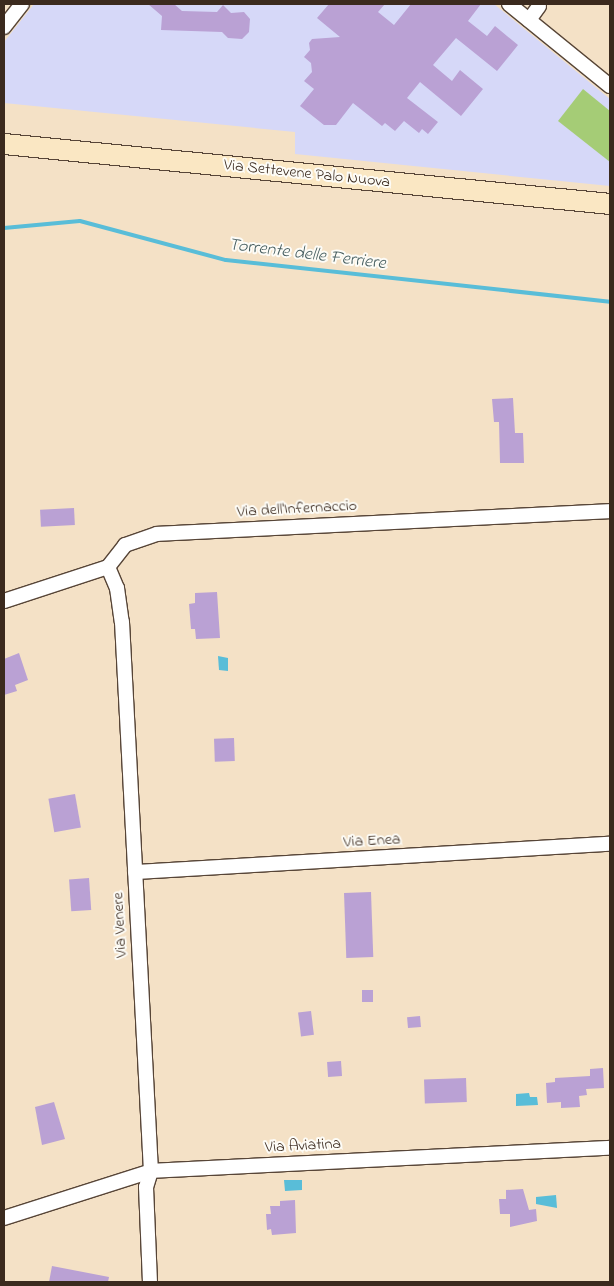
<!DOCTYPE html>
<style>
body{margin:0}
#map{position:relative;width:614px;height:1286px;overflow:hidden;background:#f4e1c6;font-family:"Indie Flower",sans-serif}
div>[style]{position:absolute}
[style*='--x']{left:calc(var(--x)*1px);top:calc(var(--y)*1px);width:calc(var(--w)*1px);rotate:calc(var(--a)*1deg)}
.built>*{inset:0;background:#d6d8f8}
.green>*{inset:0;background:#a5cc76}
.water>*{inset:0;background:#59bdd8}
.stream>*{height:4px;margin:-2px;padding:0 2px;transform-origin:2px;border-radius:2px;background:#59bdd8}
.building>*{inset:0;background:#baa1d4;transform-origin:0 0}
.roads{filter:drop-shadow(1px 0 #574537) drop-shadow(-1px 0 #574537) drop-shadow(0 1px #574537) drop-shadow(0 -1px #574537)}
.minor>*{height:14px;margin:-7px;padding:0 7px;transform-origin:7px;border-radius:7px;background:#fff}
.secondary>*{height:20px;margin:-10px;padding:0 10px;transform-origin:10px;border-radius:10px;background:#fae7c3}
span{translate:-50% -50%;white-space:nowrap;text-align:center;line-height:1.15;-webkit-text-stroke:4px #fdfcf7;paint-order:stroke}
.street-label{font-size:16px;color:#3b2a1e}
.water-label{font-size:18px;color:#465d5f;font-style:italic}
.frame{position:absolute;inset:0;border:5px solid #3b2a1e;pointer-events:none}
</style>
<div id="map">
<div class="built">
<div style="clip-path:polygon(34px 4px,494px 4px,610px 99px,610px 186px,295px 154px,295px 132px,4px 103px,4px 42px)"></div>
</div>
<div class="green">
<div style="clip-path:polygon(583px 89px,610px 111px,610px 162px,558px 121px)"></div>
</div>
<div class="water">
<div style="clip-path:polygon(218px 656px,228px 658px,228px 671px,219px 670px)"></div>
<div style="clip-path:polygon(529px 1093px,530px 1097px,537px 1097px,538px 1105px,516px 1106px,516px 1094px)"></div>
<div style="clip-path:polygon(284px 1180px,302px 1180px,302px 1190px,285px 1191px)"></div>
<div style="clip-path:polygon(556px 1195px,557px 1208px,536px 1204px,536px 1197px)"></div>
</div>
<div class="stream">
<div style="--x:4;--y:228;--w:76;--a:-5.3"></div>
<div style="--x:80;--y:221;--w:151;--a:15"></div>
<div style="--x:226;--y:260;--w:386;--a:6.2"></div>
</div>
<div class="building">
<div style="clip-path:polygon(148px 4px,174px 4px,182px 11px,217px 12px,223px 5px,231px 13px,244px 12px,250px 19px,249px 32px,242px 39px,228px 38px,222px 32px,161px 30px,162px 16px)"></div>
<div style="clip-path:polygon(329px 4px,385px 4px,378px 12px,394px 25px,411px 4px,481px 4px,468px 21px,487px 36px,495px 26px,518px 45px,497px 71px,456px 38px,433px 65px,452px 81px,460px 70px,483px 89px,461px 116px,420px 82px,407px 98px,438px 122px,428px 134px,422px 129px,419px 133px,404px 121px,395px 131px,385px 123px,382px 126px,353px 103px,336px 125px,324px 125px,300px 106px,314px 89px,304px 81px,312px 72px,311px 63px,304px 57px,310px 50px,309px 43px,312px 39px,340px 37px,317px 18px)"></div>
<div style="clip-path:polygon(513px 398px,515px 433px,523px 433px,524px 463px,500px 463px,499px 422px,494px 422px,492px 399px)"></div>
<div style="left:74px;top:508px;width:17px;height:34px;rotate:87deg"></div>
<div style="clip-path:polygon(217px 592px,220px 638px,196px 639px,195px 629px,191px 629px,189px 604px,195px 603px,195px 593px)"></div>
<div style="clip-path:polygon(19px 653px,28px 680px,15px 685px,17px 691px,4px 695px,4px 659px)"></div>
<div style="left:234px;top:738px;width:23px;height:20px;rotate:88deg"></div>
<div style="left:75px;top:794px;width:34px;height:27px;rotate:80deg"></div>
<div style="left:89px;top:878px;width:32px;height:20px;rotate:86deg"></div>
<div style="left:371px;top:892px;width:65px;height:27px;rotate:88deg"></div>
<div style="left:362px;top:990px;width:11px;height:12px"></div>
<div style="left:311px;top:1011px;width:24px;height:13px;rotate:83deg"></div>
<div style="left:420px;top:1016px;width:11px;height:13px;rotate:85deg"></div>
<div style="left:341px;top:1061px;width:15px;height:14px;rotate:86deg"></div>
<div style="clip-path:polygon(603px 1068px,604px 1088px,586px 1089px,587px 1095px,579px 1096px,580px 1107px,561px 1108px,561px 1102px,547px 1103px,546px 1083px,555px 1082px,555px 1078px,590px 1076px,590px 1069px)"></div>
<div style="left:466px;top:1078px;width:24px;height:42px;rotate:88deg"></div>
<div style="clip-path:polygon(54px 1102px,65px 1139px,42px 1145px,35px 1107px)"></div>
<div style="clip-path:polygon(523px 1189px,529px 1210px,536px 1209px,537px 1221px,510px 1227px,510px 1214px,500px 1214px,499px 1199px,506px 1199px,506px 1190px)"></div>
<div style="clip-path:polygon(295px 1200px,296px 1233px,272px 1235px,271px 1229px,267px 1230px,266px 1214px,271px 1214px,270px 1206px,280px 1206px,280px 1201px)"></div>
<div style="clip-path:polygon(52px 1266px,109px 1277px,108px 1282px,49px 1282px)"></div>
</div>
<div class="roads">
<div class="minor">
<div style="--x:509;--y:4;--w:130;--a:39.1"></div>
<div style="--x:529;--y:20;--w:17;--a:-54"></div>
<div style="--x:4;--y:27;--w:29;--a:-52"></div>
<div style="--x:108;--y:567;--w:23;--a:67"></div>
<div style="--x:117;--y:588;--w:34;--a:82"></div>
<div style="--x:122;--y:622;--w:550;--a:86.98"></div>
<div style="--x:151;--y:1171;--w:17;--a:107"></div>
<div style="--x:146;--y:1187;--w:95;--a:87.6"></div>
<div style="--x:4;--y:601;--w:109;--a:-18.1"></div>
<div style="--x:108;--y:567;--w:28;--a:-52"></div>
<div style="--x:125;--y:545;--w:34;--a:-19"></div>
<div style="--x:157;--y:534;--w:454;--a:-2.9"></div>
<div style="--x:135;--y:872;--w:476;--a:-3.4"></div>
<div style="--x:4;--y:1218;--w:154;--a:-17.7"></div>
<div style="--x:151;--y:1171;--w:460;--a:-2.9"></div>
</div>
<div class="secondary">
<div style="--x:4;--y:144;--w:609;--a:5.65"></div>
</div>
</div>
<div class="street-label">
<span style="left:307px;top:174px;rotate:6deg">Via Settevene Palo Nuova</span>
<span style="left:297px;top:509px;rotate:-3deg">Via dell'Infernaccio</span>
<span style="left:372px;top:841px;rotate:-3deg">Via Enea</span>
<span style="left:120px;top:925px;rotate:-93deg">Via Venere</span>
<span style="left:303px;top:1146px;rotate:-3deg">Via Aviatina</span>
</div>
<div class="water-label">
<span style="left:307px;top:255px;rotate:7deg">Torrente delle Ferriere</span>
</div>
<div class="frame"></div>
</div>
